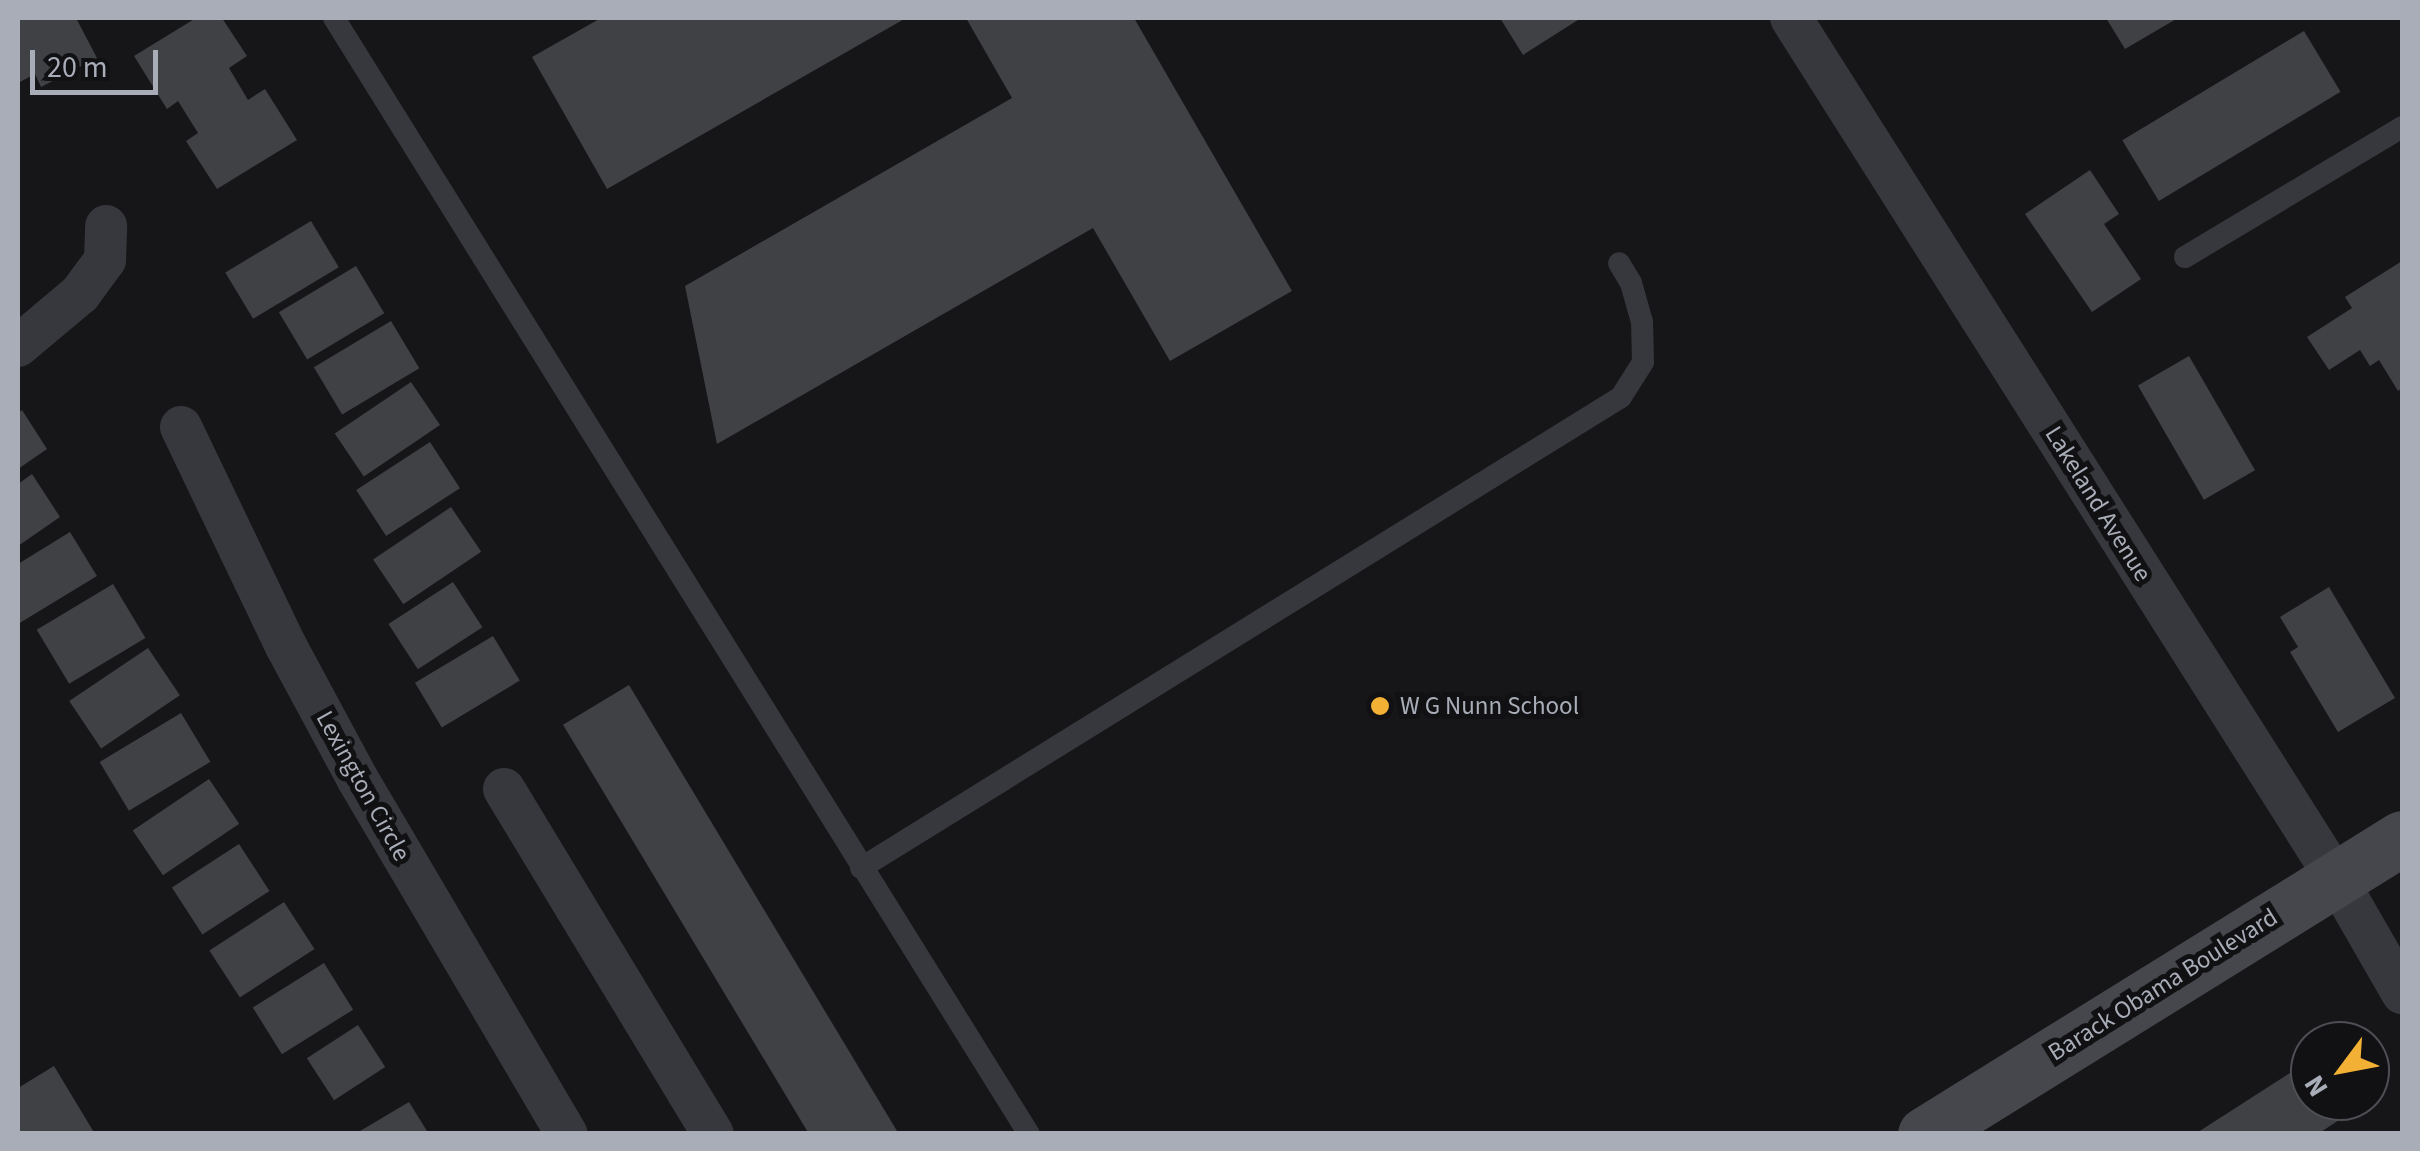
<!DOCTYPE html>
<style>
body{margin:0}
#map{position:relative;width:2420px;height:1151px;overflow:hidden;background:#161618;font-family:"Source Sans 3",sans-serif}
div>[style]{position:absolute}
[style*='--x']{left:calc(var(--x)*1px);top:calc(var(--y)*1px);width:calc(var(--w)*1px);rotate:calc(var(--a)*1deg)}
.building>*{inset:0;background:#404145;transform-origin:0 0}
.lane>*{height:22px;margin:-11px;padding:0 11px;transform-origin:11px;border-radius:11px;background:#37383d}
.street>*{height:42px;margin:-21px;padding:0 21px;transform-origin:21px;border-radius:21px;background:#37383d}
.secondary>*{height:55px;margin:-27.5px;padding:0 27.5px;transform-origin:27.5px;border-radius:27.5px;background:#45474d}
.dots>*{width:28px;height:28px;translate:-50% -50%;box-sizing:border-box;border:5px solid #111113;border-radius:50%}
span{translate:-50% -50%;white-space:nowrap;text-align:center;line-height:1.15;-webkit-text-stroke:10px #111113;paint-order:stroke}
.street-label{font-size:25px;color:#a8adb8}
.poi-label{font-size:25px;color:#a8adb8}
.left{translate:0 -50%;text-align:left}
.frame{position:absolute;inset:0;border:20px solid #a8adb8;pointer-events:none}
.north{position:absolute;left:2290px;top:1021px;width:100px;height:100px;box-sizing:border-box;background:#111113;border:2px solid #4d4f55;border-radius:50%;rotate:238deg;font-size:28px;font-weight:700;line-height:40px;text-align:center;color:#a8adb8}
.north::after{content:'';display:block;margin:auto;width:35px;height:45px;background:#f2b134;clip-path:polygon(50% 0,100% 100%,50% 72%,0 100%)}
.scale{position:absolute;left:30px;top:50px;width:128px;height:45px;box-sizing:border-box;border:5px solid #a8adb8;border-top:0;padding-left:12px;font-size:30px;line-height:35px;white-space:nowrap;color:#a8adb8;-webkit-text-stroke:8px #111113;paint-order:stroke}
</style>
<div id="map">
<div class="building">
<div style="clip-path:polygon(18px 18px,76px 18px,97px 58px,41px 87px,35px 74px,18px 83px)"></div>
<div style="clip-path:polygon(196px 18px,222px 18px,247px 56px,229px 68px,248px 100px,265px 89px,297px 140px,217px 189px,186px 141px,198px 133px,178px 101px,167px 109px,134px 56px)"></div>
<div style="clip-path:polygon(601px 18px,906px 18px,607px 189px,532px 57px)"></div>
<div style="clip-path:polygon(966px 18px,1134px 18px,1292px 291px,1170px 361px,1093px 228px,717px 444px,685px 286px,1012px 98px)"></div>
<div style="clip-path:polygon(1500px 18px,1581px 18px,1523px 55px)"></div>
<div style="clip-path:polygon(2106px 18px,2178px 18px,2125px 49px)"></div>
<div style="left:2304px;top:31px;width:71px;height:212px;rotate:59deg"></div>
<div style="clip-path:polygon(2090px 170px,2119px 214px,2104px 224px,2141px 279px,2092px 312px,2025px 214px)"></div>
<div style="left:311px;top:221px;width:54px;height:100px;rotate:59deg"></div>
<div style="clip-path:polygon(2402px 261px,2402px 388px,2398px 391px,2379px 360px,2370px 366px,2360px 350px,2329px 370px,2307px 337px,2352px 308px,2345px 297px)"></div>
<div style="left:356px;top:266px;width:55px;height:90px;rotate:59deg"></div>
<div style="left:391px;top:321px;width:55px;height:90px;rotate:59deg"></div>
<div style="left:2189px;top:356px;width:132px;height:59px;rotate:60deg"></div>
<div style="left:411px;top:382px;width:52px;height:92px;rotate:56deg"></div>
<div style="clip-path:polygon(22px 410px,47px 449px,18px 469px,18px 413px)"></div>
<div style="left:430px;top:442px;width:55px;height:88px;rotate:57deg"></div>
<div style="clip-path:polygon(32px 474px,60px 517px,18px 546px,18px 484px)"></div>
<div style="left:451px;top:507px;width:54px;height:94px;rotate:56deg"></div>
<div style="clip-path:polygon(70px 532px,97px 576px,18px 624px,18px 564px)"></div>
<div style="left:453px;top:582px;width:54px;height:77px;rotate:57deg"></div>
<div style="left:113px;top:584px;width:63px;height:89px;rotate:59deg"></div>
<div style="clip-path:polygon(2329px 587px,2395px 698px,2338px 732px,2290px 652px,2298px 647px,2280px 617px)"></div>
<div style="left:493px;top:636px;width:52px;height:91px;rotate:59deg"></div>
<div style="left:148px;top:648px;width:57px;height:95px;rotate:56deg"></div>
<div style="left:629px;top:685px;width:526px;height:77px;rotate:59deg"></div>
<div style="left:181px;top:713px;width:57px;height:95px;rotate:59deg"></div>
<div style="left:209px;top:779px;width:54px;height:92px;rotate:56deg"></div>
<div style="left:239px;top:844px;width:56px;height:80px;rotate:57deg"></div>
<div style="left:284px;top:902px;width:56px;height:89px;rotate:57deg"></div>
<div style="left:324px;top:963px;width:55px;height:84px;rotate:58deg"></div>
<div style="left:358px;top:1025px;width:50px;height:61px;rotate:57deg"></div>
<div style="clip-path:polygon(2310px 1060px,2310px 1101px,2340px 1101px,2348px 1114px,2318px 1134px,2195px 1134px)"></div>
<div style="clip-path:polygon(54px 1066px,95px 1134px,18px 1134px,18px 1088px)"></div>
<div style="clip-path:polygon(409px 1102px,427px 1131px,355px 1134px)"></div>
</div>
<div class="lane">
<div style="--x:334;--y:18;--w:1315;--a:58.09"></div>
<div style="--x:2185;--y:257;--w:253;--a:-30.9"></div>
<div style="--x:861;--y:868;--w:894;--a:-31.79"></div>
<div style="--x:1621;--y:397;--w:41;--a:-57.8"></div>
<div style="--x:1643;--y:362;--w:40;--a:-91.4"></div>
<div style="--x:1642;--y:322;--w:41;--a:-105.8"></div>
<div style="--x:1631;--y:283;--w:23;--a:-121"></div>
</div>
<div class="street">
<div style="--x:1791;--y:18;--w:1018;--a:57.64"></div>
<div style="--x:2336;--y:878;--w:133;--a:60.1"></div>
<div style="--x:18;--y:346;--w:81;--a:-40"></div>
<div style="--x:80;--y:294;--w:42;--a:-53.7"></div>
<div style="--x:105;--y:260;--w:34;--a:-88"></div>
<div style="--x:181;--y:427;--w:243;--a:64.4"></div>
<div style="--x:286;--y:646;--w:150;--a:61.7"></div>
<div style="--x:357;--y:778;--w:413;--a:59.5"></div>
<div style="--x:504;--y:789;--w:403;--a:58.8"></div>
</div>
<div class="secondary">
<div style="--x:1925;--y:1134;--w:561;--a:-31.82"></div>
</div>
<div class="dots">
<div style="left:1380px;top:706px;background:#f2b134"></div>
</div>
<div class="street-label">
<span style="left:2098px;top:504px;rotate:58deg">Lakeland Avenue</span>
<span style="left:363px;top:786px;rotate:61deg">Lexington Circle</span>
<span style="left:2163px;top:985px;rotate:-32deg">Barack Obama Boulevard</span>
</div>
<div class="poi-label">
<span class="left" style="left:1400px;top:706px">W G Nunn School</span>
</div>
<div class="frame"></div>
<div class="north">N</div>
<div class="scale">20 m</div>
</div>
